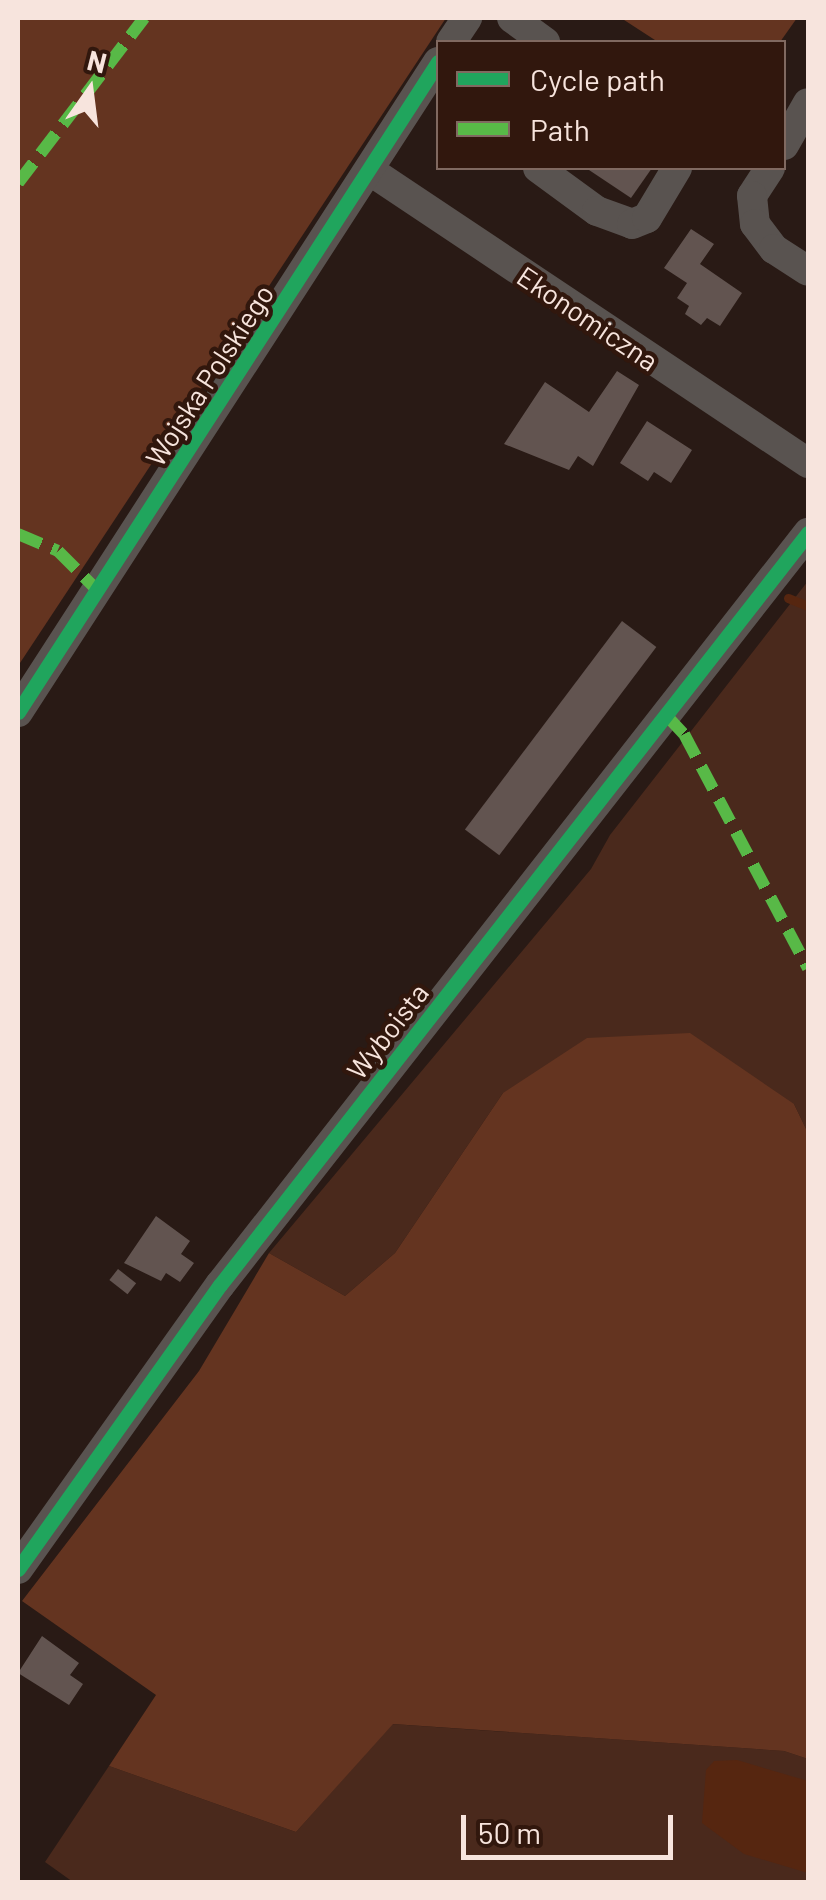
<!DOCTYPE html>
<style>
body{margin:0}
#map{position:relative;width:826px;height:1900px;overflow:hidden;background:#291a15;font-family:Barlow,sans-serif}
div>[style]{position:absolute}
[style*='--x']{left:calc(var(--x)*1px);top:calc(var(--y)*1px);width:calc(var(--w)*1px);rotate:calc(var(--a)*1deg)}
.green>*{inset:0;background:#4a291c}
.forest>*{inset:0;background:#643420}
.water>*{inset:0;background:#562610}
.stream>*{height:9px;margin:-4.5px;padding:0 4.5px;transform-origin:4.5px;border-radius:4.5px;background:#562610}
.building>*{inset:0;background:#625450;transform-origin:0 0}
.minor>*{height:30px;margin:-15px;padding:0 15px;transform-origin:15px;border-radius:15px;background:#595350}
.quiet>*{height:12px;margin-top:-6px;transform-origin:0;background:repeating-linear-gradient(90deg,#58b947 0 25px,transparent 0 37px)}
.cycleway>*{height:15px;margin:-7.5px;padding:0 7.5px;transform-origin:7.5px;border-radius:7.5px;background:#20a55d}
span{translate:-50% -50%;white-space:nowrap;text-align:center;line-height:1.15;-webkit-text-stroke:9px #31170d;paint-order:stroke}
.street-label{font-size:28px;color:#f7e4dd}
.frame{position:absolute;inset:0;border:20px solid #f7e4dd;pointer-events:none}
.legend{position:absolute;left:436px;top:40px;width:350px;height:130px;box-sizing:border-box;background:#31170d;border:2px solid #806960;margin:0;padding:12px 18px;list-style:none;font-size:30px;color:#f7e4dd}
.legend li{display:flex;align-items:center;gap:20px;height:50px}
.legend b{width:50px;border:2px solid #806960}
.north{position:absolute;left:40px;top:40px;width:100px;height:100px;-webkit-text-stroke:8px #31170d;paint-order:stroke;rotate:14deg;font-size:28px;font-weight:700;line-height:40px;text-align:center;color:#f7e4dd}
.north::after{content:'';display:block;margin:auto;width:35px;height:45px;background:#f7e4dd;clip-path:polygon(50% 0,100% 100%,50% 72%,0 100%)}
.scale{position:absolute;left:461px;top:1815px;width:212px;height:45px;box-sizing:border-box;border:5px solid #f7e4dd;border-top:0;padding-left:12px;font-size:30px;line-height:35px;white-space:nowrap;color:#f7e4dd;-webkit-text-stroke:8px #31170d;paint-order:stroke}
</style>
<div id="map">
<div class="green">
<div style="clip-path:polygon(808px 581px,808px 1133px,794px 1104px,503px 1093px,395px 1253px,345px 1296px,269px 1253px,591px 869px,610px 835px)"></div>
<div style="clip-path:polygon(392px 1724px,784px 1751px,808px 1759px,808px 1882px,73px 1882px,45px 1862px,109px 1766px,296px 1832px)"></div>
</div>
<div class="forest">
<div style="clip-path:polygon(18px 18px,446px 18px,18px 666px)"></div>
<div style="clip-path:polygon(621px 18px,797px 18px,780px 42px,658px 42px)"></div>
<div style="clip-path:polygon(690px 1033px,794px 1104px,808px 1133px,808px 1759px,784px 1751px,393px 1724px,296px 1832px,109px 1766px,156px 1695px,22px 1601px,199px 1371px,269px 1253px,345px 1296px,395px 1253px,503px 1093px,587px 1038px)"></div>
</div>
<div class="water">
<div style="clip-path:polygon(737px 1760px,808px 1781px,808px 1873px,744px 1854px,702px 1823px,706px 1770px,714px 1761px)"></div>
</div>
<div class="stream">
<div style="--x:788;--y:598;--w:22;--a:22"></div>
</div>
<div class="building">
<div style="clip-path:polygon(586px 168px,652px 168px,631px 198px)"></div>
<div style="clip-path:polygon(691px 229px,714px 244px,700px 264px,742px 293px,720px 326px,707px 318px,701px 325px,685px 314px,689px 306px,677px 298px,687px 283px,664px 268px)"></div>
<div style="clip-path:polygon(617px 371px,639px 385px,593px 466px,578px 456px,569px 470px,504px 444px,545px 382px,589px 412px)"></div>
<div style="clip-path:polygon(647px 421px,692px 450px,671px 483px,654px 472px,648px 481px,620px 463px)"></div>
<div style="left:622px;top:621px;width:43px;height:261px;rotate:37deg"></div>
<div style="clip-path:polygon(156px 1216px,190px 1241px,181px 1254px,194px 1263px,180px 1282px,166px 1273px,161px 1281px,124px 1263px)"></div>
<div style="left:118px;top:1269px;width:23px;height:14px;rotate:38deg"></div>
<div style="clip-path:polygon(42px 1636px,79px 1663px,70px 1675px,83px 1684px,69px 1705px,18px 1673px)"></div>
</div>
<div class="minor">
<div style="--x:512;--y:18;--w:41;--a:36"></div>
<div style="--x:451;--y:42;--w:29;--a:-56"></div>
<div style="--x:784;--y:145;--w:48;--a:-60.3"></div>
<div style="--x:538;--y:168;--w:73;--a:36.1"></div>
<div style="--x:597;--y:211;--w:37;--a:20"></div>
<div style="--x:632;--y:224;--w:16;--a:-22"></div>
<div style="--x:647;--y:218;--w:58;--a:-59"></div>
<div style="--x:770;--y:168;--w:33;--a:123"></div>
<div style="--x:752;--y:196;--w:28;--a:84"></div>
<div style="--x:755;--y:224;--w:31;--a:53"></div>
<div style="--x:774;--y:249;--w:40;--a:32.9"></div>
<div style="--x:369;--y:170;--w:528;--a:33.72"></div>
<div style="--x:18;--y:712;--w:774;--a:-57.13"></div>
<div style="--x:18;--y:1569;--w:349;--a:-54.6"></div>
<div style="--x:220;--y:1285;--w:955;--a:-51.98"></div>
</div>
<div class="quiet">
<div style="--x:18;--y:183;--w:208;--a:-52.6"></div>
<div style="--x:18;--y:534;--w:43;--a:23"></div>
<div style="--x:58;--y:551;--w:57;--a:45"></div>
<div style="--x:666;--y:715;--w:26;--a:47"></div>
<div style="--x:684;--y:734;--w:265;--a:62.1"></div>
</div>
<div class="cycleway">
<div style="--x:18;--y:712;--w:774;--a:-57.13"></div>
<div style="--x:18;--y:1569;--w:349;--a:-54.6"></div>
<div style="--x:220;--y:1285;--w:955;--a:-51.98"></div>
</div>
<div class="street-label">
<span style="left:588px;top:318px;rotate:34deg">Ekonomiczna</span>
<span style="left:209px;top:375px;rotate:-57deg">Wojska Polskiego</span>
<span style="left:387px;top:1031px;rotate:-52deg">Wyboista</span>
</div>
<div class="frame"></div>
<ul class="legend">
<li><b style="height:12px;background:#20a55d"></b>Cycle path</li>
<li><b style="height:12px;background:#58b947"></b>Path</li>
</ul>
<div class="north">N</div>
<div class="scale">50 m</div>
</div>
